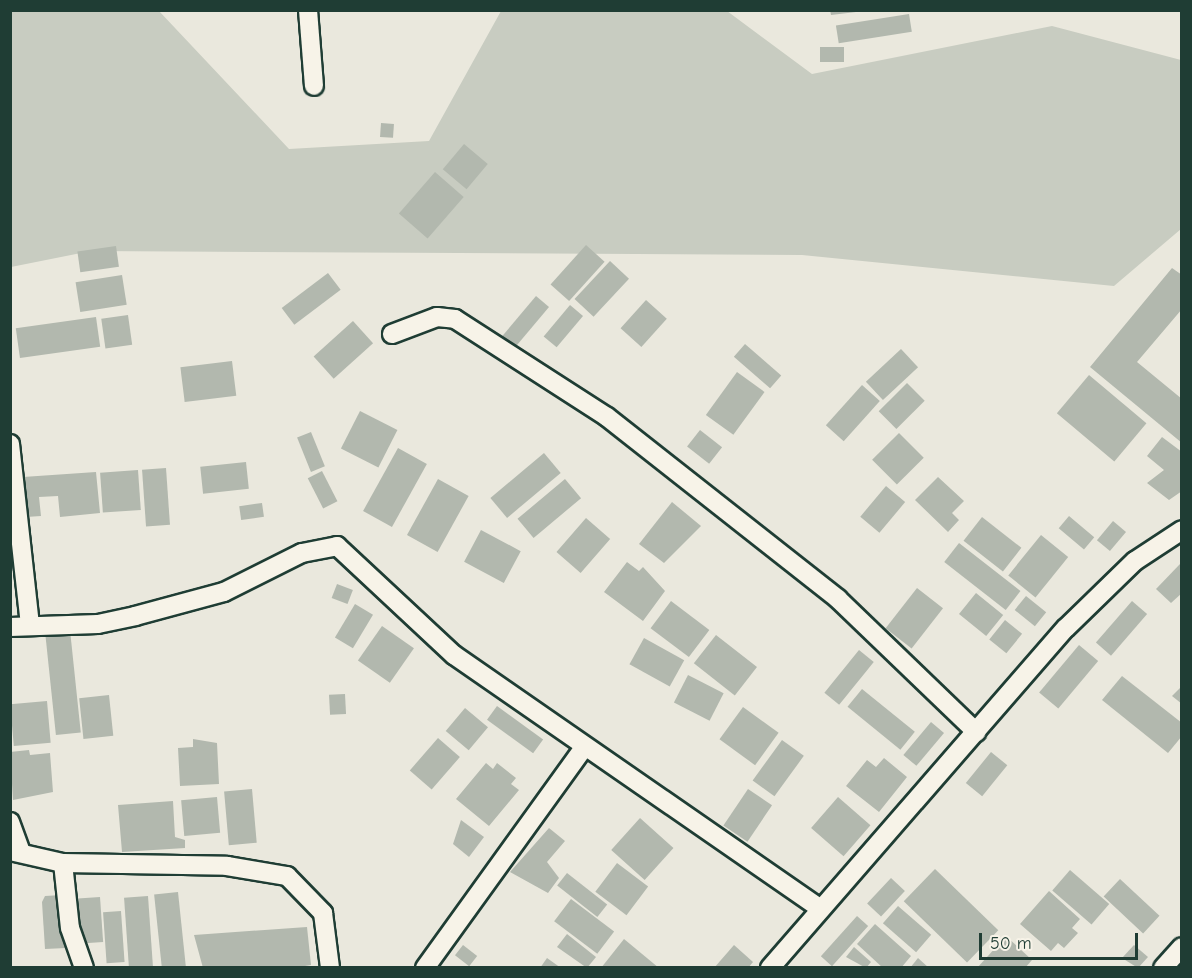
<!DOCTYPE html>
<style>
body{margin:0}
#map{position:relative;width:1192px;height:978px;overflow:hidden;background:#eae8dd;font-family:"Comic Neue",sans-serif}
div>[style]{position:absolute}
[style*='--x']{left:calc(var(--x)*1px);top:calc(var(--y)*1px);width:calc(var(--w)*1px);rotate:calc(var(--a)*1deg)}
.green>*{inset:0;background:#c8ccc1}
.building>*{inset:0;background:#b2b8ae;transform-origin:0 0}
.roads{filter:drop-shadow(2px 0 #1f3d34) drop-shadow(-2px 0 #1f3d34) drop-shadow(0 2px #1f3d34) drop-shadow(0 -2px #1f3d34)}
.street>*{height:18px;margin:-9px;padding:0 9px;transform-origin:9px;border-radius:9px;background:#f7f3e8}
span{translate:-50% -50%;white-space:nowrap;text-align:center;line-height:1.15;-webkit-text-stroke:4.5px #f7f3e8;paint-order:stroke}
.frame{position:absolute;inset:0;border:12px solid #1f3d34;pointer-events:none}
.scale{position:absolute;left:979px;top:933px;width:159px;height:27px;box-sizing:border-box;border:3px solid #1f3d34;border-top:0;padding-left:8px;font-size:18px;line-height:21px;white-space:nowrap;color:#1f3d34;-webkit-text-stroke:4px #f7f3e8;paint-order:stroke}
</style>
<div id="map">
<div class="green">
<div style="clip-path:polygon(11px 11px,159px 11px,289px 149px,429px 141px,501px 11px,727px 11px,812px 74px,1052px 26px,1181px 60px,1181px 229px,1114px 286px,802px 255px,91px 251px,11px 267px)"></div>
</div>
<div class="building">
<div style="clip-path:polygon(830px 10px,856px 10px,856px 12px,831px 15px)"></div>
<div style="left:909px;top:14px;width:18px;height:74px;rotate:81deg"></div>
<div style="left:844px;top:47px;width:15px;height:24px;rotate:90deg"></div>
<div style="left:381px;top:123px;width:13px;height:14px;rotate:4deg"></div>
<div style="left:464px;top:144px;width:31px;height:33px;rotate:40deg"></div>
<div style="left:435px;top:172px;width:38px;height:55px;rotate:41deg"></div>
<div style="left:586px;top:245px;width:25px;height:53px;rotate:42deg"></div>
<div style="left:116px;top:246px;width:21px;height:39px;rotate:82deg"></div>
<div style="left:610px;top:261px;width:26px;height:52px;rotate:43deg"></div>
<div style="clip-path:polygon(1172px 268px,1182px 275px,1182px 309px,1137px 362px,1182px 399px,1182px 443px,1090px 367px)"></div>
<div style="left:328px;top:273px;width:21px;height:58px;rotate:53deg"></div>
<div style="left:122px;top:275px;width:30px;height:47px;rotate:81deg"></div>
<div style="left:536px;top:296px;width:17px;height:54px;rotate:40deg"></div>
<div style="left:646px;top:300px;width:28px;height:38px;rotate:42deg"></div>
<div style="left:570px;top:305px;width:17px;height:41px;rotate:40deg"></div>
<div style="left:128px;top:315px;width:30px;height:27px;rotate:82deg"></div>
<div style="left:96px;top:317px;width:30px;height:81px;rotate:82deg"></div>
<div style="left:353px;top:321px;width:30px;height:53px;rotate:48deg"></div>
<div style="left:745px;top:344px;width:48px;height:17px;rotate:41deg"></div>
<div style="left:901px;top:349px;width:25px;height:48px;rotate:47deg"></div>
<div style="left:232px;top:361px;width:35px;height:52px;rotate:83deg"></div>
<div style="left:737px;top:372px;width:34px;height:53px;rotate:36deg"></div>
<div style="left:1089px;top:375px;width:75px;height:50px;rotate:40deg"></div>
<div style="left:907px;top:383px;width:25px;height:40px;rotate:45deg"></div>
<div style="left:862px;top:385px;width:24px;height:54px;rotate:42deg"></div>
<div style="left:360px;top:411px;width:42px;height:42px;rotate:27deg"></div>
<div style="left:700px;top:430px;width:28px;height:21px;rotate:38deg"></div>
<div style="left:311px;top:432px;width:37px;height:15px;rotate:68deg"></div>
<div style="left:899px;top:433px;width:35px;height:38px;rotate:45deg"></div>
<div style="clip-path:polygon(1162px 437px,1182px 452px,1182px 491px,1169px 500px,1147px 483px,1164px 470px,1147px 456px)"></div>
<div style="left:398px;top:448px;width:33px;height:72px;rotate:29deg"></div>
<div style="left:544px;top:453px;width:26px;height:70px;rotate:50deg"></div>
<div style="left:246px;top:462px;width:27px;height:46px;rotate:84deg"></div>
<div style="left:166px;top:468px;width:57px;height:24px;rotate:86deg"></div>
<div style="left:138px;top:470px;width:40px;height:38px;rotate:86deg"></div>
<div style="left:322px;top:471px;width:34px;height:16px;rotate:63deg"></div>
<div style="clip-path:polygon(96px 472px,100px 513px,60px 517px,58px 496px,39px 497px,41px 516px,26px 517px,23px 477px)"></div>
<div style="clip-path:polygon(938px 477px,964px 501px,952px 513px,959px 520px,948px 532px,915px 500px)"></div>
<div style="left:438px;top:479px;width:35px;height:64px;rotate:29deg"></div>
<div style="left:565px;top:479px;width:25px;height:62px;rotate:50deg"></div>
<div style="left:886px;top:486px;width:25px;height:40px;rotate:40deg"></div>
<div style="clip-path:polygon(672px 502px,701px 526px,664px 563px,639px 544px)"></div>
<div style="left:262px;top:503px;width:14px;height:23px;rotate:82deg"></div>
<div style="left:1069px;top:516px;width:33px;height:16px;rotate:40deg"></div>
<div style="left:982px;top:517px;width:50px;height:30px;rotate:38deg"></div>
<div style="left:586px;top:518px;width:32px;height:45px;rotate:41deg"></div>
<div style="left:1113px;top:521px;width:17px;height:25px;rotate:40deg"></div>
<div style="left:481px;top:530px;width:45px;height:36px;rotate:28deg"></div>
<div style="left:1041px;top:535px;width:35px;height:52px;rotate:39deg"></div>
<div style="left:959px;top:543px;width:78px;height:24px;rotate:38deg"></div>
<div style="clip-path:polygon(627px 562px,639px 571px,643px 567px,665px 591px,643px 621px,604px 592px)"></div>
<div style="clip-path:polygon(1180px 564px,1182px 593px,1171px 603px,1156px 589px)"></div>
<div style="left:337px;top:584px;width:17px;height:15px;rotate:21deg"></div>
<div style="left:917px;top:588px;width:33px;height:51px;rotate:38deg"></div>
<div style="left:976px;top:593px;width:35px;height:27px;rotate:39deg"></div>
<div style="left:1026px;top:596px;width:26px;height:18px;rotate:39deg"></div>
<div style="left:671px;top:601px;width:48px;height:34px;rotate:37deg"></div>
<div style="left:1132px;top:601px;width:20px;height:55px;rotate:41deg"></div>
<div style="left:355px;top:604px;width:21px;height:39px;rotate:31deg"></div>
<div style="left:1005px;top:620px;width:22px;height:25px;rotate:39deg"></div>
<div style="left:382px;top:626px;width:39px;height:42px;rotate:35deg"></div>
<div style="left:70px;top:630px;width:103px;height:25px;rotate:84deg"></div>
<div style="left:716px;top:635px;width:52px;height:36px;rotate:38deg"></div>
<div style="left:644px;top:638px;width:46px;height:30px;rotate:29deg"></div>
<div style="left:1079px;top:645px;width:25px;height:62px;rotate:40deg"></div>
<div style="left:859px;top:650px;width:19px;height:55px;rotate:39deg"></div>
<div style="left:688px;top:675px;width:40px;height:31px;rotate:27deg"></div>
<div style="clip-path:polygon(1122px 676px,1182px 723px,1182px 736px,1168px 753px,1102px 700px)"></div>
<div style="clip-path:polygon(1182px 686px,1182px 704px,1172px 696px)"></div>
<div style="left:862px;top:689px;width:68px;height:23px;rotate:39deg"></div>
<div style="left:345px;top:694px;width:20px;height:16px;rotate:87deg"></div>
<div style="left:109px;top:695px;width:41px;height:30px;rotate:84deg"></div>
<div style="left:47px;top:701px;width:42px;height:37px;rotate:85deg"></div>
<div style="left:497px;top:706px;width:57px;height:17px;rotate:36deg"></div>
<div style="left:743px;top:707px;width:44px;height:40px;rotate:36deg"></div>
<div style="left:465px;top:708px;width:30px;height:30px;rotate:40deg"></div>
<div style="left:931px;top:722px;width:17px;height:43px;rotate:40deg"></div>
<div style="left:438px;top:738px;width:29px;height:43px;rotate:41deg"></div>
<div style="clip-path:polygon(193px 739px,217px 743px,219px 784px,180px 786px,178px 748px,193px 747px)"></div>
<div style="left:782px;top:740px;width:27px;height:50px;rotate:36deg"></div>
<div style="clip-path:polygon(29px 750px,30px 755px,50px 753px,53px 792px,13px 800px,10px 752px)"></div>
<div style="left:991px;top:752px;width:21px;height:40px;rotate:39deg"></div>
<div style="clip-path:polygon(884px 758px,907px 777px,879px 812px,846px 786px,867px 760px,876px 767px)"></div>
<div style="clip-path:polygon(486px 763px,493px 769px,497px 763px,516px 778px,511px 784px,519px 790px,489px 826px,456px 799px)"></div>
<div style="left:252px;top:789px;width:54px;height:28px;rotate:85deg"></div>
<div style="left:748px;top:789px;width:29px;height:44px;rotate:34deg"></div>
<div style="left:217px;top:797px;width:36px;height:36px;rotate:85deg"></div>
<div style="left:838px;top:797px;width:43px;height:41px;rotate:41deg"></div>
<div style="clip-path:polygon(173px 801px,175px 837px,185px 840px,185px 848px,122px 852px,118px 805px)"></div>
<div style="left:640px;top:818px;width:45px;height:43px;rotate:42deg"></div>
<div style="clip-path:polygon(461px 820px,484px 837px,469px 857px,453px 844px)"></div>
<div style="clip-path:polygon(549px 828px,565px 841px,547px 862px,559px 878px,548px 893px,510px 872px)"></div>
<div style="left:617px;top:863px;width:39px;height:36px;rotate:37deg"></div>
<div style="left:935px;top:869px;width:88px;height:45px;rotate:44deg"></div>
<div style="left:1070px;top:870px;width:52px;height:27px;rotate:41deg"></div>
<div style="left:567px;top:873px;width:51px;height:16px;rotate:38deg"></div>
<div style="left:891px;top:878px;width:19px;height:35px;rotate:43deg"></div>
<div style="left:1120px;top:879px;width:54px;height:24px;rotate:43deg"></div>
<div style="clip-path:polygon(1049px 891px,1080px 919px,1072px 928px,1078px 933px,1064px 948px,1058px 943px,1051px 951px,1020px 924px)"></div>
<div style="left:178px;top:892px;width:76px;height:24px;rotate:84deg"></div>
<div style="clip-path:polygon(62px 895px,66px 948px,45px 949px,42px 902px,45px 896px)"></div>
<div style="left:148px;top:896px;width:72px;height:24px;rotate:86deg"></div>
<div style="left:100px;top:897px;width:45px;height:26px;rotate:86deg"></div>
<div style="left:571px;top:899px;width:54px;height:28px;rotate:37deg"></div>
<div style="left:898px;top:906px;width:44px;height:23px;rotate:41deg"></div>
<div style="left:121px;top:911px;width:51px;height:18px;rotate:86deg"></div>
<div style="left:857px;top:916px;width:15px;height:54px;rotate:42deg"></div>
<div style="clip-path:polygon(875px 924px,911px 956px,901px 968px,883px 968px,857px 944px)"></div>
<div style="clip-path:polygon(307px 927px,311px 965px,293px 968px,203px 968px,194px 935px)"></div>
<div style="clip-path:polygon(567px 934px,596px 957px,587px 968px,557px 947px)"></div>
<div style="clip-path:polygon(1006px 936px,1032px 960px,1025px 968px,977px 968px)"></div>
<div style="clip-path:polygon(624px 939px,659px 968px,601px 968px)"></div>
<div style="left:463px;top:945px;width:18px;height:13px;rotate:38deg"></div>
<div style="clip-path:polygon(734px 945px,753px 962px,748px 968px,714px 968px)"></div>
<div style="clip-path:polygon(1134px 945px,1148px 957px,1138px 968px,1122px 958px)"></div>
<div style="clip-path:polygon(854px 947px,871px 962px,866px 968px,846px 957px)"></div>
<div style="clip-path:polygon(547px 958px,561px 968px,540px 968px)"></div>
<div style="clip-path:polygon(918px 958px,929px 968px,910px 968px)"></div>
</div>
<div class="roads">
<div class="street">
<div style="--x:308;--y:10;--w:76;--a:85.5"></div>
<div style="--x:392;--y:334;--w:48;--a:-20.7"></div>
<div style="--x:437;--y:317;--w:18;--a:6"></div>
<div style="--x:455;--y:319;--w:181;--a:32.8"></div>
<div style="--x:607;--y:417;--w:294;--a:38.2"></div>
<div style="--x:838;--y:599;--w:192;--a:43.9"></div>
<div style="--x:10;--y:444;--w:183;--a:83.7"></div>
<div style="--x:10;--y:627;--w:88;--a:-2"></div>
<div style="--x:98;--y:624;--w:38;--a:-12"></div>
<div style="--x:135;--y:616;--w:92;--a:-15.1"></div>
<div style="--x:224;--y:592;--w:87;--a:-26.6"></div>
<div style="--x:302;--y:553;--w:36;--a:-11"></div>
<div style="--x:337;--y:546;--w:160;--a:43"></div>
<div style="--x:454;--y:655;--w:446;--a:34.7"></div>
<div style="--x:10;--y:822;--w:32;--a:70"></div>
<div style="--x:10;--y:851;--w:54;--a:12.8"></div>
<div style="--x:63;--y:863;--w:164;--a:1"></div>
<div style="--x:227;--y:866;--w:61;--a:9.5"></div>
<div style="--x:287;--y:876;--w:52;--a:45.8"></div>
<div style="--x:323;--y:913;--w:55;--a:82.7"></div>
<div style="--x:63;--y:863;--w:65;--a:83.9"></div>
<div style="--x:70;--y:928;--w:42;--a:70.7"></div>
<div style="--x:425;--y:968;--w:270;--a:-54.2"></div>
<div style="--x:770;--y:968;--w:451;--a:-49"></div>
<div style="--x:1066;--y:628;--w:96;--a:-44.2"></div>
<div style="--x:1135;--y:561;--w:56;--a:-33.4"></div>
<div style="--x:1163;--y:968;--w:28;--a:-48"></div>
</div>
</div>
<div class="frame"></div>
<div class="scale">50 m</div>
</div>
